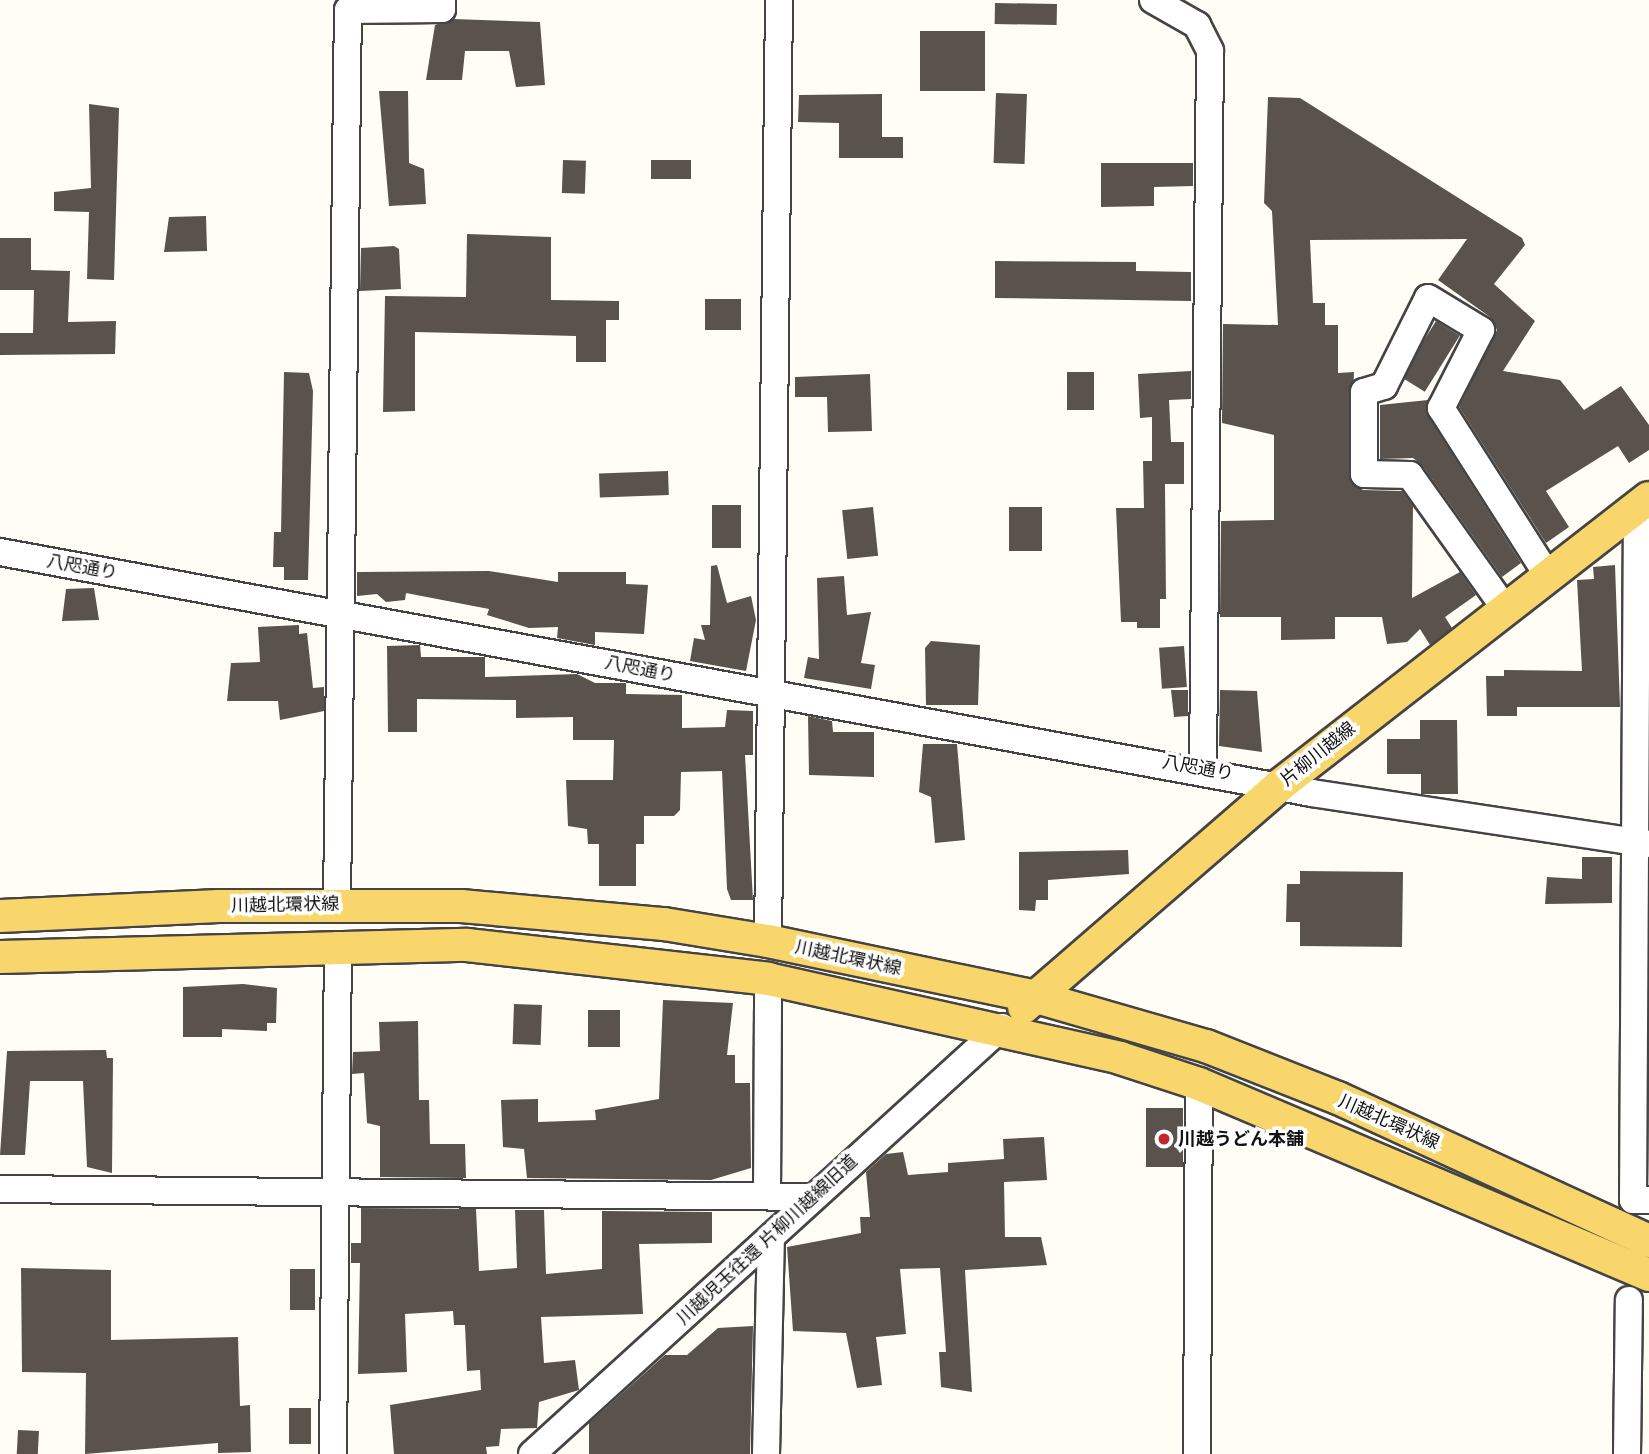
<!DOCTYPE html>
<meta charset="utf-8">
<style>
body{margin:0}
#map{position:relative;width:1649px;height:1454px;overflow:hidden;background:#fffdf5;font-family:Lora,"Noto Sans JP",serif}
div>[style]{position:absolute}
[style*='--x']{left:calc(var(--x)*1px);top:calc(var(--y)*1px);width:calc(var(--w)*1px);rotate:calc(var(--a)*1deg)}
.building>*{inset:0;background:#5a524d;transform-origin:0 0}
.roads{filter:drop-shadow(2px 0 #444) drop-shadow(-2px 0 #444) drop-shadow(0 2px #444) drop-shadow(0 -2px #444)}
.minor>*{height:26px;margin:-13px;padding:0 13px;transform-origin:13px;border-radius:13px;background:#fff}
.major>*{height:32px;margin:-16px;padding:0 16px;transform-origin:16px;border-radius:16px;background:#f9d66b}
.dots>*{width:19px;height:19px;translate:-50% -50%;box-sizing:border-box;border:4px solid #fff;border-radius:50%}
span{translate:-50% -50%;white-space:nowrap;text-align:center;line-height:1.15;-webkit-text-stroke:7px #fff;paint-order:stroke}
.street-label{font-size:18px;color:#111}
.poi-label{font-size:18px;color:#111;font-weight:700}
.left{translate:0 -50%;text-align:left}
</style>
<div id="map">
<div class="building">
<div style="left:995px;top:3px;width:62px;height:21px;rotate:1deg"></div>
<div style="clip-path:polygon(453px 19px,540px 22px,545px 85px,516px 87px,509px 51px,465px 51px,462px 80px,426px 80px,435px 25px)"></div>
<div style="left:985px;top:31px;width:60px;height:65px;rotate:90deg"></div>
<div style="clip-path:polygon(379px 91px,408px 91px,409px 163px,424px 169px,426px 204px,389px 206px)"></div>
<div style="left:996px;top:93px;width:31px;height:70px;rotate:2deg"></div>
<div style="clip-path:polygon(882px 94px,882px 137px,903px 137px,903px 158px,839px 158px,839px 123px,798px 122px,799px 95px)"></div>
<div style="clip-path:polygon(1268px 97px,1300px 98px,1522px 238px,1525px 245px,1494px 284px,1535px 321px,1503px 371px,1560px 380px,1584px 410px,1621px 386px,1649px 425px,1649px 450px,1629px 463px,1618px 446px,1546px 491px,1569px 527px,1546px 543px,1459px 407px,1497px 330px,1490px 317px,1438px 280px,1467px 239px,1310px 240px,1313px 303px,1325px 303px,1325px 325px,1338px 325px,1338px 373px,1354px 372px,1350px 481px,1363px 490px,1402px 491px,1413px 506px,1412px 598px,1460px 572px,1476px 595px,1445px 617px,1452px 628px,1430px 645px,1420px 629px,1407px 642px,1387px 644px,1382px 617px,1335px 617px,1335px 639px,1281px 640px,1281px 617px,1220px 617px,1221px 521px,1274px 520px,1274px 435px,1222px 423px,1223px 324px,1278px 325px,1272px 211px,1264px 203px)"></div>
<div style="clip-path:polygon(89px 104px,119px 108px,114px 280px,87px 279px,89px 212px,54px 211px,54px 192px,91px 188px)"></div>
<div style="left:563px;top:160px;width:23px;height:33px;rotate:2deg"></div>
<div style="left:651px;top:160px;width:40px;height:19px"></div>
<div style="clip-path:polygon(1101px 163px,1193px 163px,1193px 186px,1154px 187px,1154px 206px,1101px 207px)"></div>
<div style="clip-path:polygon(206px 216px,207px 251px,164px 252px,169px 217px)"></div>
<div style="clip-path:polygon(467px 234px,551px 237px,551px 300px,619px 301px,619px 320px,606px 320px,606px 362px,576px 362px,576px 336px,415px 332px,415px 411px,383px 412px,385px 296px,466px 297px)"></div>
<div style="clip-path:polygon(0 238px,31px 238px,31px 270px,70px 271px,68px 322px,116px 321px,115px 354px,0 355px,0 333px,33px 333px,34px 290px,0 290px)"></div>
<div style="clip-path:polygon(394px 246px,399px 249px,401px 289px,360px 291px,361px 248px)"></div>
<div style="clip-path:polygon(995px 261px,1136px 262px,1136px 271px,1191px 272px,1191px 301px,995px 298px)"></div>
<div style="left:705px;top:299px;width:36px;height:31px"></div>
<div style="left:1436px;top:321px;width:28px;height:66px;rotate:32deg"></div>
<div style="clip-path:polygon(1191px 371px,1191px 399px,1169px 400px,1171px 442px,1184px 442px,1184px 484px,1165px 484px,1166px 599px,1160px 599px,1160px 628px,1137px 628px,1137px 622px,1121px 622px,1116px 508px,1144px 508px,1143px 461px,1152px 461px,1152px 417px,1140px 418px,1138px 374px)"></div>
<div style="clip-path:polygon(284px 372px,309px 373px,313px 391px,308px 580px,284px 580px,284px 567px,273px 567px,274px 532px,281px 532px)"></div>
<div style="left:1067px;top:372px;width:27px;height:38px"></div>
<div style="clip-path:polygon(870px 374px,872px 431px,828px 432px,827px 397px,795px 397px,795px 377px)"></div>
<div style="clip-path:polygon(1428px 400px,1428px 416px,1521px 563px,1502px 577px,1422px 465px,1413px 458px,1380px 459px,1380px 405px)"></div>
<div style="left:668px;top:471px;width:24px;height:69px;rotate:88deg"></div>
<div style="left:712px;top:505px;width:29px;height:43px"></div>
<div style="left:873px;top:507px;width:49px;height:31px;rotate:84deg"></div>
<div style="left:1009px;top:507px;width:33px;height:44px"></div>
<div style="clip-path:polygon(717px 565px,727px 603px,751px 596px,756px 620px,746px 671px,690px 661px,694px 638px,705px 640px,701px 625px,710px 625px,711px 566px)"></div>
<div style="clip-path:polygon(1615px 565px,1620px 707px,1517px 707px,1517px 716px,1487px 716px,1486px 676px,1504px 676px,1504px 670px,1582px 671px,1577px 580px,1594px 579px,1593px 567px)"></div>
<div style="clip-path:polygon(489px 571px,558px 582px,558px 572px,626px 572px,626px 584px,648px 585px,644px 634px,595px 632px,595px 645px,557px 638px,558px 627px,529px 628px,487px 615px,489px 609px,406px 593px,405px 600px,386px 602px,377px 594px,357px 596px,357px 572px)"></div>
<div style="clip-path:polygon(844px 576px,847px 615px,871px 612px,861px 663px,875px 665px,871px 689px,804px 678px,808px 657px,819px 659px,817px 578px)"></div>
<div style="clip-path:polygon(94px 588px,99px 620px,62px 621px,66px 589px)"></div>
<div style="clip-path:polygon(299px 625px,299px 634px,307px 633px,313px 688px,324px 687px,324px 711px,280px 720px,278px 701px,227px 701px,231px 663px,260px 662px,258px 627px)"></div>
<div style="clip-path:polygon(931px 641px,980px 645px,978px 705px,926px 705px,925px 648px)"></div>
<div style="clip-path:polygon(420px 645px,421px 657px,485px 657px,485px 677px,577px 674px,595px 683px,626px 683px,626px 694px,682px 695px,682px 728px,725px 727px,727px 710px,753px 711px,753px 755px,745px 755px,753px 900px,731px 900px,727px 889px,722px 771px,681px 772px,680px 810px,674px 816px,644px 816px,644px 844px,636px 844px,636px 886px,599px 886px,599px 844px,588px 844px,587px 829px,568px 826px,566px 780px,613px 780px,614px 740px,573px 740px,573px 717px,516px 718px,516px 700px,417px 699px,417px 732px,388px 732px,387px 646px)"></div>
<div style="left:1184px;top:646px;width:41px;height:25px;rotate:86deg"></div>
<div style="clip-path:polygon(1171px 690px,1188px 690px,1188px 716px,1174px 717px)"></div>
<div style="clip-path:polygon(1220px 690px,1257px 691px,1262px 752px,1219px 746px)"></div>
<div style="clip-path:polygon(808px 716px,832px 721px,833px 732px,874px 732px,874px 777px,809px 775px)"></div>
<div style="clip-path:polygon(1420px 720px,1457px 720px,1458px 794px,1421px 794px,1421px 774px,1387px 774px,1387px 739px,1420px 739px)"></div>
<div style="clip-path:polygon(923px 744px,957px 744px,965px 840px,935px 843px,931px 797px,919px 792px)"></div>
<div style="clip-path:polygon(1128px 850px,1129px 874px,1048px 880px,1048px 900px,1036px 900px,1035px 911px,1019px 910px,1019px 852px)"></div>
<div style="clip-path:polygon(1582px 857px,1612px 857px,1612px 903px,1545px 904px,1547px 877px,1582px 879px)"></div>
<div style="clip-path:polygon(1300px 871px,1403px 872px,1402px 947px,1300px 946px,1300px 922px,1286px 922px,1287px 884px,1300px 884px)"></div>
<div style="clip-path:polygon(243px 984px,277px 988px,276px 1023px,267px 1023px,267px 1031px,222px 1029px,222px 1037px,183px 1037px,183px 987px)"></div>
<div style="clip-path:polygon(663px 1000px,733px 1003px,727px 1055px,735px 1055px,735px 1083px,750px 1083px,751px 1168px,711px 1180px,527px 1178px,524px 1149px,503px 1147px,501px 1100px,538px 1099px,538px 1122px,596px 1120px,595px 1110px,659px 1099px)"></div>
<div style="left:514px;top:1004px;width:28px;height:40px;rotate:2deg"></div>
<div style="left:588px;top:1010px;width:32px;height:37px"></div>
<div style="clip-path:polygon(418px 1021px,419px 1100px,429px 1100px,430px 1144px,465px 1144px,466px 1178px,380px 1177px,380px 1126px,367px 1123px,364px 1073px,352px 1074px,353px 1052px,380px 1051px,379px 1022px)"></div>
<div style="clip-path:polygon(106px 1050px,107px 1058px,113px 1058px,112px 1173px,87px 1167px,83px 1081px,30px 1081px,25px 1155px,0 1155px,7px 1051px)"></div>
<div style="left:1183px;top:1108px;width:59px;height:37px;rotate:90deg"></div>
<div style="clip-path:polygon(1044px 1137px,1047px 1180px,1004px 1182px,1005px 1237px,1041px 1237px,1047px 1265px,965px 1270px,972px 1392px,941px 1387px,939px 1352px,946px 1352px,940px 1268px,900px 1269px,906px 1334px,876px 1337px,882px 1385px,857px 1388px,846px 1333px,793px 1331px,787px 1247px,861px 1233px,860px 1217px,870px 1217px,866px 1172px,886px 1154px,903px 1152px,908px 1175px,948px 1172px,948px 1163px,1004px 1159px,1003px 1139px)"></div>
<div style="clip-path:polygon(361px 1208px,476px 1209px,479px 1271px,517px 1268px,515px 1210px,544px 1210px,546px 1274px,602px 1269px,602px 1211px,712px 1212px,712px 1243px,639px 1244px,643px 1314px,541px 1317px,544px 1363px,575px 1360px,579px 1390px,539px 1402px,537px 1428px,501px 1429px,499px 1446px,486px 1447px,487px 1454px,394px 1454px,390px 1405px,481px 1390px,480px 1370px,467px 1371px,465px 1325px,454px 1325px,453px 1311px,405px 1314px,407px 1372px,358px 1374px,360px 1263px,351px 1263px,351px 1243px,361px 1243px)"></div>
<div style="clip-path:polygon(21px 1268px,111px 1270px,111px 1340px,238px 1337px,240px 1406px,250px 1405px,251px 1452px,218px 1453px,218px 1443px,85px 1454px,86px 1373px,22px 1372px)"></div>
<div style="left:290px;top:1269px;width:25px;height:41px"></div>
<div style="clip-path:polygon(753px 1326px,750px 1454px,589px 1454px,589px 1423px,665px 1355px,687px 1355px,718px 1328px)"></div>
<div style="left:289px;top:1408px;width:22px;height:36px"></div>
<div style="left:18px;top:1430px;width:21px;height:24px;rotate:3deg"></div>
</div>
<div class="roads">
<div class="minor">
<div style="--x:1153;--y:0;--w:51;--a:29.6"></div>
<div style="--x:1197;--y:25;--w:29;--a:63"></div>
<div style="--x:1210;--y:51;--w:718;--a:90.56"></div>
<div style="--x:1637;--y:506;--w:694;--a:90.33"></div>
<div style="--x:1633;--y:1200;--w:16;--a:0"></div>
<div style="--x:0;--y:552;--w:1334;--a:10.41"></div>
<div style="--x:1312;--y:793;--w:341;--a:8.6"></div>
<div style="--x:1504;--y:607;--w:162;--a:-125.5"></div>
<div style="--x:1410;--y:475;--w:46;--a:-178.8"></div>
<div style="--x:1364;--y:474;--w:82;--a:-90"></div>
<div style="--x:1364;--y:392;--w:21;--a:-17"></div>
<div style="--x:1384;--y:386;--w:98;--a:-63.4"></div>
<div style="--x:1428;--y:298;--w:62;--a:31.1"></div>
<div style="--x:1481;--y:330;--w:88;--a:117.1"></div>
<div style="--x:1441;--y:408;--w:199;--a:57.5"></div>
<div style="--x:337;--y:904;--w:894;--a:-89.3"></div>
<div style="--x:348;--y:10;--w:94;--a:-0.6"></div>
<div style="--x:442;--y:9;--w:9;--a:-90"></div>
<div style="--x:768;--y:941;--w:941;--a:-89.33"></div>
<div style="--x:0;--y:1189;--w:813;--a:0.56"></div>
<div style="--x:767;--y:1196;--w:217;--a:-89.7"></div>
<div style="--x:333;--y:1454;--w:509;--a:-89.44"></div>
<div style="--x:532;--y:1454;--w:635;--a:-42.26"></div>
<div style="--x:766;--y:1454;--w:215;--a:-88.7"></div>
<div style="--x:1197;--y:1454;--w:370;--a:-89.7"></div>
<div style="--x:1627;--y:1454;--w:154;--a:-89.3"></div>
</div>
<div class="major">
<div style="--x:0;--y:916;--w:219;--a:-2.6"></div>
<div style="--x:219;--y:906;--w:242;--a:0"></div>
<div style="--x:461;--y:906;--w:204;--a:5.1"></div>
<div style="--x:664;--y:924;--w:105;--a:9.3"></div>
<div style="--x:768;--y:941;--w:274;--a:11.8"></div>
<div style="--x:1036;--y:997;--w:177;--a:16.1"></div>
<div style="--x:1206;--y:1046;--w:142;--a:21.5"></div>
<div style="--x:1338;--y:1098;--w:342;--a:24.7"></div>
<div style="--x:0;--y:957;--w:467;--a:-1.5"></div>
<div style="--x:467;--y:945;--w:303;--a:6.4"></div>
<div style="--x:768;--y:979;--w:361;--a:12.6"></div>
<div style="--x:1120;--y:1058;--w:83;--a:18.2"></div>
<div style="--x:1199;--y:1084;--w:489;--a:23"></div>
<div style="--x:1024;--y:1007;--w:339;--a:-40.9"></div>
<div style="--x:1280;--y:785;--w:467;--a:-37.9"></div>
</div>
</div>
<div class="dots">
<div style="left:1164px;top:1139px;background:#c4262e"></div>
</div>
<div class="street-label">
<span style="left:82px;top:567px;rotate:10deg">八咫通り</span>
<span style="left:640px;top:669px;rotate:11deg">八咫通り</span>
<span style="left:1318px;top:754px;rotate:-39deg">片柳川越線</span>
<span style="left:1198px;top:768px;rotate:10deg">八咫通り</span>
<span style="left:285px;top:905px;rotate:-1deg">川越北環状線</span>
<span style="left:848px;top:958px;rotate:12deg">川越北環状線</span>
<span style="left:1389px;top:1122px;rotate:24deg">川越北環状線</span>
<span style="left:767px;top:1240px;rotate:-43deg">川越児玉往還 片柳川越線旧道</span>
</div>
<div class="poi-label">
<span class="left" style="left:1178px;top:1139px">川越うどん本舗</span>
</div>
</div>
